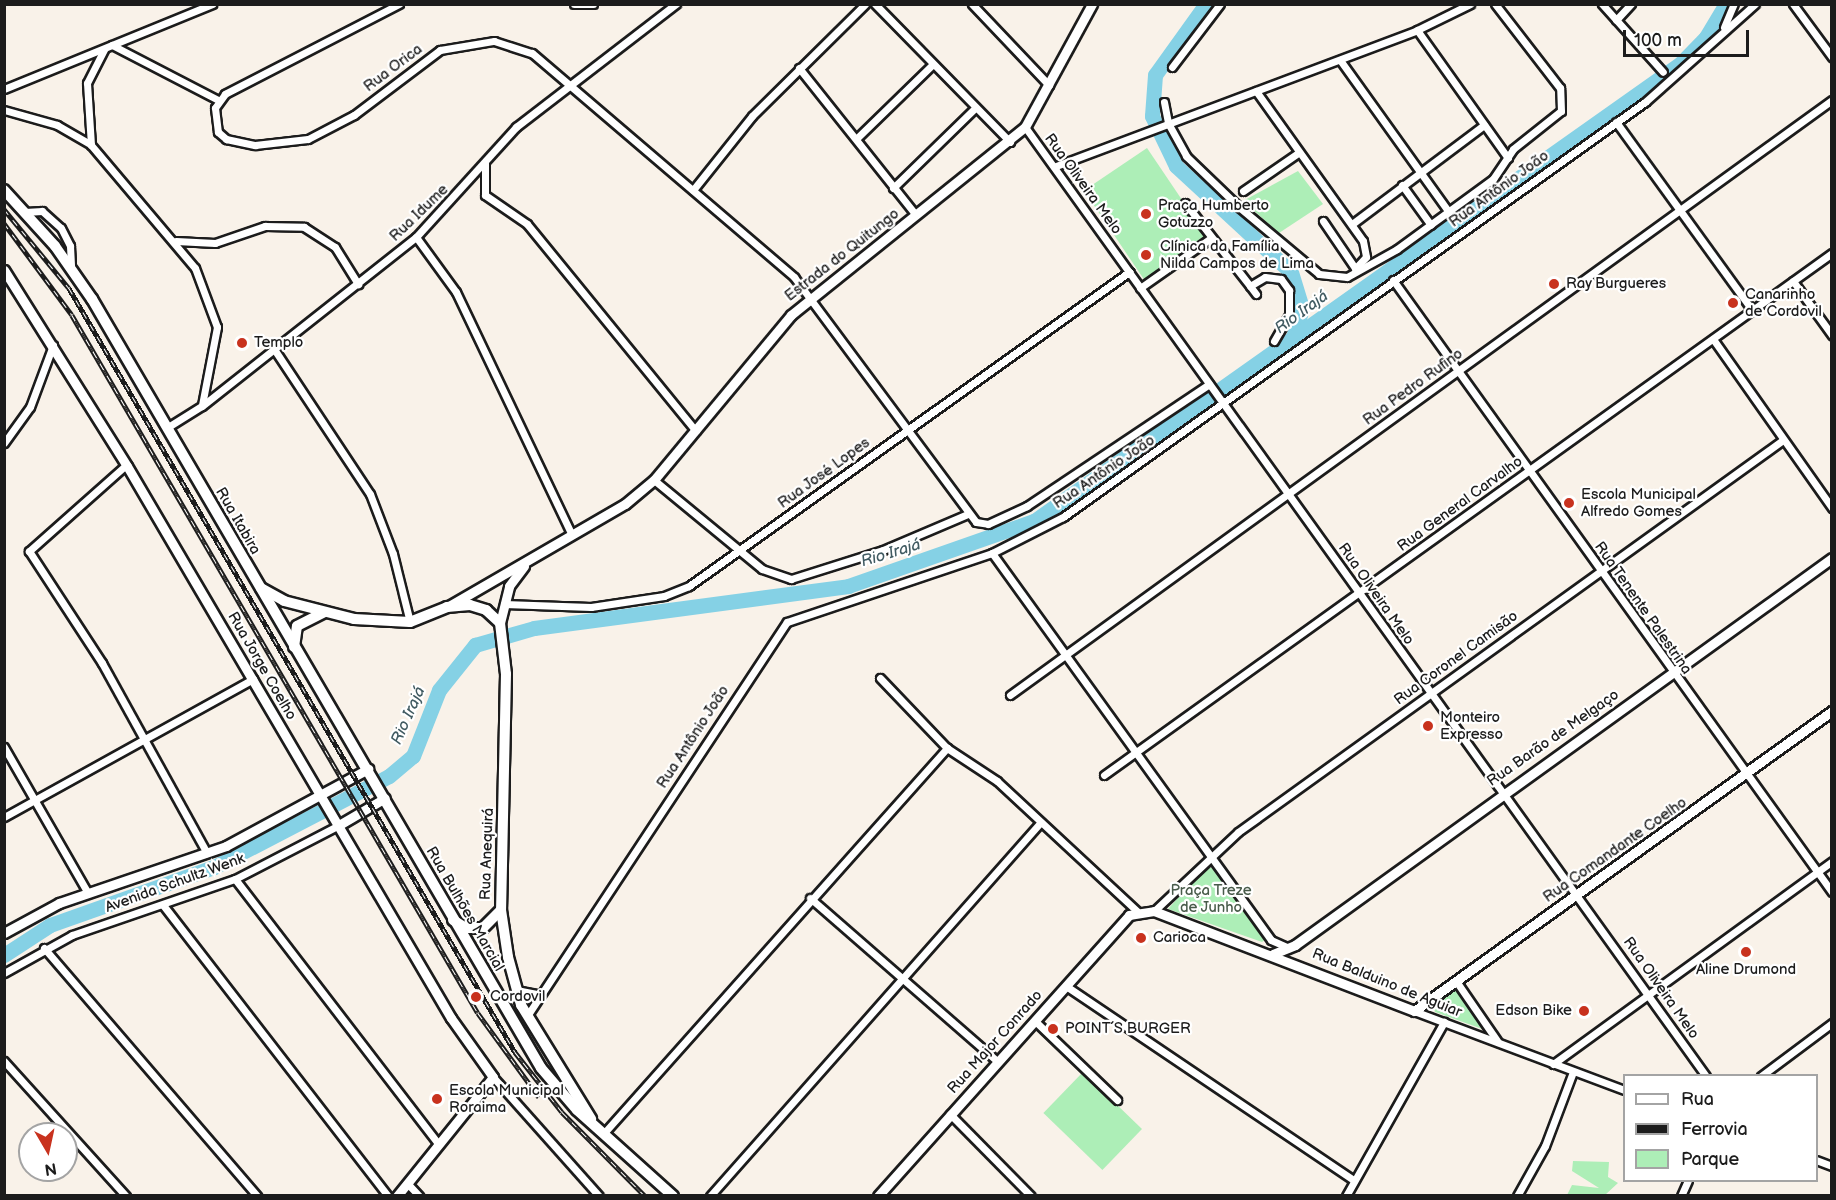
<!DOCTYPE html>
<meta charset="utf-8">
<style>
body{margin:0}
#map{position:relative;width:1836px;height:1200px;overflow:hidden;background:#f9f2e9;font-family:"Balsamiq Sans",sans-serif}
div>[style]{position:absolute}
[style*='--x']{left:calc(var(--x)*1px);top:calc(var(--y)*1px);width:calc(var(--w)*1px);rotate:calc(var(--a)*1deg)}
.green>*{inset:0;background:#adeeb7;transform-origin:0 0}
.river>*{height:15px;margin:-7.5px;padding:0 7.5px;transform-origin:7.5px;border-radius:7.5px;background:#85d1e5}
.roads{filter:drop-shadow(2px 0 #1c1c1c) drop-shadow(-2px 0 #1c1c1c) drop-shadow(0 2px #1c1c1c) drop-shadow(0 -2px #1c1c1c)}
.street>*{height:7px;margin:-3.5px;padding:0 3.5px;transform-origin:3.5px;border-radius:3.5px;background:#fff}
.secondary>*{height:9px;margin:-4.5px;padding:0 4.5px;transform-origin:4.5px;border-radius:4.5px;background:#fff}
.primary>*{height:10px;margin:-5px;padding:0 5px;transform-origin:5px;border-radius:5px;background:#fff}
.rail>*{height:4.5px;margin-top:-2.25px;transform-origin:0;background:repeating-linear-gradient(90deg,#fff 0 7px,#1c1c1c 0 14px);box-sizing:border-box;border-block:2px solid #1c1c1c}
.dots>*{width:16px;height:16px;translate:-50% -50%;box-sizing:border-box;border:3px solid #fff;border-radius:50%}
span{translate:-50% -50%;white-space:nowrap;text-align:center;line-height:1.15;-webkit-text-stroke:4.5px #fff;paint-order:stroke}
.street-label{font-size:15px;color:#1c1c1c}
.poi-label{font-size:15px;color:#1c1c1c}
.left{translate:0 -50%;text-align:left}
.right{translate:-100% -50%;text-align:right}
.park-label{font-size:15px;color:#485b4a}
.water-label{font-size:16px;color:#415b62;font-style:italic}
.frame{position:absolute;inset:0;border:6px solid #1c1c1c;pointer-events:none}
.legend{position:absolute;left:1623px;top:1074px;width:195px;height:108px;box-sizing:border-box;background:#fff;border:2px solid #a4a4a4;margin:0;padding:8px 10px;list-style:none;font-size:18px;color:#1c1c1c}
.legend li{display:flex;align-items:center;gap:12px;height:30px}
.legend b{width:30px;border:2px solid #a4a4a4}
.north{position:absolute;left:18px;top:1122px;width:60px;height:60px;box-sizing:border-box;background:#fff;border:2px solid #a4a4a4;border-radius:50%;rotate:171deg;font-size:16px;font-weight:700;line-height:24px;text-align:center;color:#1c1c1c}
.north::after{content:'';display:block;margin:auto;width:21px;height:27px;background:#c8321e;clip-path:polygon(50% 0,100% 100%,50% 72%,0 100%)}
.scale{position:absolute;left:1623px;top:30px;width:126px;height:27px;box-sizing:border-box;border:3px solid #1c1c1c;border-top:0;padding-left:8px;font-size:18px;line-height:21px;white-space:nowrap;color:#1c1c1c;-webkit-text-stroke:4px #fff;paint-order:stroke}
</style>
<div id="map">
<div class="green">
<div style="left:1147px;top:148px;width:108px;height:76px;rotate:56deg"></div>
<div style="clip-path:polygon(1298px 171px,1323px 204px,1279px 233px,1243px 201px)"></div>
<div style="clip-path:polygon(1205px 868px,1217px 868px,1266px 939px,1262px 942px,1168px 909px)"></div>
<div style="clip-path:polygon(1457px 989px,1488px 1031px,1435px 1012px,1433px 1006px)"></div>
<div style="left:1083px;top:1072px;width:82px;height:57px;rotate:44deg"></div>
<div style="clip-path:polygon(1573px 1161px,1609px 1162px,1608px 1177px,1618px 1183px,1605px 1195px,1567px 1195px,1572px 1185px,1599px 1188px,1572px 1171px)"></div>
</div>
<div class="river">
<div style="--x:1206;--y:4;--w:87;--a:125.7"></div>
<div style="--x:1155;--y:75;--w:41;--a:94.2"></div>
<div style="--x:1152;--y:116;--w:55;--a:64.4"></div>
<div style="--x:1176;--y:166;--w:156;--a:42.7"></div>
<div style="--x:1291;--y:272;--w:39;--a:73"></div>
<div style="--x:1302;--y:309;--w:36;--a:108"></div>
<div style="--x:4;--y:955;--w:55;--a:-33.1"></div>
<div style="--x:50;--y:925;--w:174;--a:-19.5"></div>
<div style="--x:214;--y:867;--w:197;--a:-27.5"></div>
<div style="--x:389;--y:776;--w:31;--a:-40"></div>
<div style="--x:413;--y:756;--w:71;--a:-68.5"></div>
<div style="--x:439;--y:690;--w:58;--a:-51.3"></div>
<div style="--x:475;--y:645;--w:61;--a:-16.1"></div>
<div style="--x:534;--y:628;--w:317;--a:-7.6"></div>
<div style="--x:848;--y:586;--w:197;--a:-19.3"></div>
<div style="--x:1034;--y:521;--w:793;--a:-35.29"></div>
<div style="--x:1681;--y:63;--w:36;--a:-46"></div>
<div style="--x:1706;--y:37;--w:39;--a:-59"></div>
</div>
<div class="roads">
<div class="street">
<div style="--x:399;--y:4;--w:196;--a:152.7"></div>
<div style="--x:225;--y:94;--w:17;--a:126"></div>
<div style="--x:215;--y:108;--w:24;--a:83"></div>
<div style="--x:218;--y:132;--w:11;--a:41"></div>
<div style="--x:226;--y:139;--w:30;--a:12"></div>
<div style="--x:255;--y:145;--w:53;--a:-6.5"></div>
<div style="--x:308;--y:139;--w:52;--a:-27.6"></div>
<div style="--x:354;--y:115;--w:108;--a:-37.1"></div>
<div style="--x:440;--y:50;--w:55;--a:-9.5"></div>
<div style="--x:494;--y:41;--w:40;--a:18"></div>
<div style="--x:532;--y:53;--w:345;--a:40.5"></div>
<div style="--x:794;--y:277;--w:305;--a:53.4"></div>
<div style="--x:976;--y:522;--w:12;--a:9"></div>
<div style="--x:988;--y:524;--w:43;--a:-24.8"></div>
<div style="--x:1027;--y:506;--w:219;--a:-33.8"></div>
<div style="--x:574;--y:4;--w:19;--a:0"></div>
<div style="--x:875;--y:4;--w:193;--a:45.6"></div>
<div style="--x:972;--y:4;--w:112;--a:46.5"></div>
<div style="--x:1602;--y:4;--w:91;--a:48.1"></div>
<div style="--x:1793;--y:4;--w:66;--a:53.7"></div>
<div style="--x:1616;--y:20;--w:22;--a:-47"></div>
<div style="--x:1724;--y:27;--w:25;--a:-67"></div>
<div style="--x:1417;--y:30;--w:157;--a:54.6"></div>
<div style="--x:112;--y:45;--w:119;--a:27.4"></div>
<div style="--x:1340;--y:60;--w:186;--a:54.4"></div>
<div style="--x:1172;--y:67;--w:79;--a:-52.7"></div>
<div style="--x:799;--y:68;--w:188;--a:51.5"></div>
<div style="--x:4;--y:89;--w:225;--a:-22.2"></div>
<div style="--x:1256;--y:91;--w:184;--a:54.5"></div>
<div style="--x:1363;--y:241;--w:16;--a:79"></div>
<div style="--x:1366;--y:257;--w:16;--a:133"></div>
<div style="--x:1164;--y:102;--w:21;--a:79"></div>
<div style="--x:1168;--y:123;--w:38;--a:61"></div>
<div style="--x:1186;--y:156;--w:74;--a:43.9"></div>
<div style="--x:1239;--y:207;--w:104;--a:39.9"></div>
<div style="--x:1319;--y:274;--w:28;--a:6"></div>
<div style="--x:1347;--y:277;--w:57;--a:-29.2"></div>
<div style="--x:1397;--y:249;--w:119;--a:-36.1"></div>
<div style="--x:1493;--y:179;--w:36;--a:-56"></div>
<div style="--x:1513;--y:149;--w:61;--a:-38.4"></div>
<div style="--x:1561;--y:111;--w:23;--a:-92"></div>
<div style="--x:1560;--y:88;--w:106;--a:-127.7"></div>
<div style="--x:4;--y:110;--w:55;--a:15.8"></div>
<div style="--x:57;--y:125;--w:39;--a:30"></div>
<div style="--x:91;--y:145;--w:161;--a:49.8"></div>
<div style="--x:195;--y:268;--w:63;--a:69.6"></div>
<div style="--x:217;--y:327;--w:79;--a:100.9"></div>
<div style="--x:1616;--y:122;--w:232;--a:54.1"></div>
<div style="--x:1025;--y:127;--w:1168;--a:54.34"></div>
<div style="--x:857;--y:138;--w:106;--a:-44.2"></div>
<div style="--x:91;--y:145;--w:62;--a:-93.7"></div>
<div style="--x:87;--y:83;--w:38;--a:-63"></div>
<div style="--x:485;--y:163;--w:32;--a:90"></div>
<div style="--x:485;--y:195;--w:51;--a:34.6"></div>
<div style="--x:527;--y:224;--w:267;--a:50.8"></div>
<div style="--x:1056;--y:166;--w:386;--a:-20.6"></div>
<div style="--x:1417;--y:30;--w:59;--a:-26.1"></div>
<div style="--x:1402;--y:185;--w:49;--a:54.1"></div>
<div style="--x:893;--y:188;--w:115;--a:-44.3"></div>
<div style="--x:693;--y:190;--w:95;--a:-51.4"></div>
<div style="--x:752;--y:116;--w:159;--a:-44.7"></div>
<div style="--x:1243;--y:191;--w:67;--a:-34.6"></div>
<div style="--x:1185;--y:203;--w:105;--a:51.9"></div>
<div style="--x:25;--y:212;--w:17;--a:-3"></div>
<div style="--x:42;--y:211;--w:25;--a:42"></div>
<div style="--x:61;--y:228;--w:20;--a:63"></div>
<div style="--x:70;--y:246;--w:20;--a:87"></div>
<div style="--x:1323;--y:221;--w:60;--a:55.8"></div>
<div style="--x:1352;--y:224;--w:165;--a:-36.9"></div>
<div style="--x:416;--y:237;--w:68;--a:54"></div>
<div style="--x:456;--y:292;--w:269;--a:64.5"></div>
<div style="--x:176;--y:241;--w:39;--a:3"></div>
<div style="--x:215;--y:243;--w:53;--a:-18.8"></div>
<div style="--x:265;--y:226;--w:39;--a:1"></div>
<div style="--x:304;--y:227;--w:37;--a:33"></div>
<div style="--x:335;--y:247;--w:44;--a:58.1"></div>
<div style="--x:1393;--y:280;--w:753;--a:54.35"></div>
<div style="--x:1793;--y:281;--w:67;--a:54.2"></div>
<div style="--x:1140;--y:288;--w:87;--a:-35.2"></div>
<div style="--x:1256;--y:294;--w:10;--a:-127"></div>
<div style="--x:1250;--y:286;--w:17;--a:-31"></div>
<div style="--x:1265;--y:277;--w:16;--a:7"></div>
<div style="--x:1281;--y:279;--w:14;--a:54"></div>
<div style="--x:1289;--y:290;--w:25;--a:90"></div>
<div style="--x:1289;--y:315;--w:30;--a:120"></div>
<div style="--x:1713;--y:339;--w:207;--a:54.8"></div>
<div style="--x:274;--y:349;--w:174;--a:56.5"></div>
<div style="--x:370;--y:494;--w:64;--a:69"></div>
<div style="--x:393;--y:554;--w:70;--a:76"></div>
<div style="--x:168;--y:427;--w:40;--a:-32"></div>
<div style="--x:202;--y:406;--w:273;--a:-38.3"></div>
<div style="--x:416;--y:237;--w:149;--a:-47.7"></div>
<div style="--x:516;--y:127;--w:202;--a:-37.6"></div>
<div style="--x:4;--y:443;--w:44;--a:-54.2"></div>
<div style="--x:30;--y:407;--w:66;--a:-69.6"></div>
<div style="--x:126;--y:465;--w:130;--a:138.4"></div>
<div style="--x:29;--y:551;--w:134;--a:56.9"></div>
<div style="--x:102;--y:663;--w:217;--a:61.1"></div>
<div style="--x:654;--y:480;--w:140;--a:39.5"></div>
<div style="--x:762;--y:569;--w:31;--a:19"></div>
<div style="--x:791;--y:579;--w:96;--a:-17.5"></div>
<div style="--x:883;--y:550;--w:92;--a:-23"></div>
<div style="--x:992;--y:553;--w:477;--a:54.2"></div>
<div style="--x:1271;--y:940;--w:17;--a:24"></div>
<div style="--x:504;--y:604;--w:87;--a:2"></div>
<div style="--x:591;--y:607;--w:74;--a:-8.6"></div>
<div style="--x:664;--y:596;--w:27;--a:-22"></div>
<div style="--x:689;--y:586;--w:541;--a:-35.51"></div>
<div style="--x:880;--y:678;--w:97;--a:46.3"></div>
<div style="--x:947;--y:748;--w:60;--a:33.4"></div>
<div style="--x:997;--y:781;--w:191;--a:42.9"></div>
<div style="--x:1010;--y:695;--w:1015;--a:-35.9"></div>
<div style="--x:4;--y:747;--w:168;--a:60.1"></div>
<div style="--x:1104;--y:775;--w:896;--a:-35.64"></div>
<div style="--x:4;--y:817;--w:285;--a:-29"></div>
<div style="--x:235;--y:879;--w:334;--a:52.5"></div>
<div style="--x:810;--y:898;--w:249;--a:41.1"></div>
<div style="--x:163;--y:905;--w:368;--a:52.3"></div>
<div style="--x:1154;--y:911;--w:115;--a:-43.2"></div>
<div style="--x:1238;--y:832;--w:671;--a:-35.73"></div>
<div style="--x:44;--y:948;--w:327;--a:49.3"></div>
<div style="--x:4;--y:973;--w:78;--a:-29.2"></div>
<div style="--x:72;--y:935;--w:172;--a:-19"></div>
<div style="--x:235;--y:879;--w:117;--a:-27.4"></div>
<div style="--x:1456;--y:981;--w:74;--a:55.5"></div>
<div style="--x:1066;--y:986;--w:347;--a:34"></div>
<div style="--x:516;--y:990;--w:25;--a:11"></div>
<div style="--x:1414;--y:1011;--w:224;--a:20.6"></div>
<div style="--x:527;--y:1016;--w:472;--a:-56.6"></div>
<div style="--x:787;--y:622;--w:216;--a:-18.6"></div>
<div style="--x:992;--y:553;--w:80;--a:-26.9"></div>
<div style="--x:1063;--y:517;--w:715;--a:-35.49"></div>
<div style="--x:1645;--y:102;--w:147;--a:-41.7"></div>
<div style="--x:1035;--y:1021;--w:114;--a:43.9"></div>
<div style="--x:4;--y:1061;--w:182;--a:47.9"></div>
<div style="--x:1553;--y:1064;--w:345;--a:-36"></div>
<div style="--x:1761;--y:1076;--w:89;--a:-36.7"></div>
<div style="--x:493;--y:1077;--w:159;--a:48.3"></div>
<div style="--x:950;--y:1114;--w:115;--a:45.4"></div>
<div style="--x:604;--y:1133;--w:516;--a:-48.3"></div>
<div style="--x:1816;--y:1160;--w:17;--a:21"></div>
<div style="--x:407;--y:1183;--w:18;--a:47"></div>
<div style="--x:710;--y:1196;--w:498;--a:-48.5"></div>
<div style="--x:1346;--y:1196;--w:200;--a:-60.6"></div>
<div style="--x:1517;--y:1196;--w:57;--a:-60.8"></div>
<div style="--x:1545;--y:1146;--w:79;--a:-69.3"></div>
<div style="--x:1681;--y:1196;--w:17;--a:-66"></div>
</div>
<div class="secondary">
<div style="--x:4;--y:270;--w:231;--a:57.9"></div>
<div style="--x:127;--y:466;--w:640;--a:59.59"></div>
<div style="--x:451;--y:1018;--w:72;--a:54.6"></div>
<div style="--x:493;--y:1077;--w:153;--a:128.9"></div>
<div style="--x:449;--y:606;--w:203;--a:-30.1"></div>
<div style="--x:625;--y:504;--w:38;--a:-40"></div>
<div style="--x:654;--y:480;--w:214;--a:-50.3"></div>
<div style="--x:791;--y:315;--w:300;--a:-38.8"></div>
<div style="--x:1025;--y:127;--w:140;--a:-61.4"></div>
<div style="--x:500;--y:623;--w:38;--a:-76"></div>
<div style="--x:509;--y:586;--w:25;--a:-53"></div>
<div style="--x:339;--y:825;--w:53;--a:-30.4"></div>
<div style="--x:4;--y:933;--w:63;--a:-28.6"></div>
<div style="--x:59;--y:903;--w:176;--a:-18.8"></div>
<div style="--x:226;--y:846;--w:162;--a:-28.5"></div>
<div style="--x:1273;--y:954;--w:24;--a:-22"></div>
<div style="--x:1295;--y:945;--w:662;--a:-35.78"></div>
<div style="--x:878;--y:1196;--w:377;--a:-48.2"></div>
<div style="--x:1129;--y:915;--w:25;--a:-9"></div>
<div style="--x:1154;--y:911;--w:279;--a:21"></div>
<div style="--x:1414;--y:1011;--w:515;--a:-35.67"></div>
</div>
<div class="primary">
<div style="--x:4;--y:190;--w:76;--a:47.7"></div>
<div style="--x:55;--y:246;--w:65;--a:55.1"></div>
<div style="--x:92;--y:299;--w:890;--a:59.72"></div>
<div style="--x:541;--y:1068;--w:55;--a:49.4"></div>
<div style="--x:577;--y:1110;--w:129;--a:41.9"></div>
<div style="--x:261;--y:588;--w:26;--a:29"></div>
<div style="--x:284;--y:601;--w:72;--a:14.4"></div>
<div style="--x:354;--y:619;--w:56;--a:3.1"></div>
<div style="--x:410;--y:622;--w:40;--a:-22"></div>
<div style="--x:447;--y:607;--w:23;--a:-5"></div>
<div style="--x:470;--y:605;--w:17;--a:17"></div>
<div style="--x:486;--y:610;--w:19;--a:43"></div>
<div style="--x:500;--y:623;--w:51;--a:83.3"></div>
<div style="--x:506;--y:674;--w:236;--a:91.2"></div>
<div style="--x:501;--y:910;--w:48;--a:81.5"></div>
<div style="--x:508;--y:957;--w:50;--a:74.8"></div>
<div style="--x:521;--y:1005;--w:134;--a:58.4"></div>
<div style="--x:294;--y:647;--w:21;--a:-82"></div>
<div style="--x:297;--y:626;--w:31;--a:-27"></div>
<div style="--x:453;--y:920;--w:15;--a:32"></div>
<div style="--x:466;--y:928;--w:17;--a:0"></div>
<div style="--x:483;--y:928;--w:25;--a:-45"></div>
</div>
</div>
<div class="rail">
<div style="--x:4;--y:209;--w:102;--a:50.6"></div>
<div style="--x:69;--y:288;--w:885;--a:59.72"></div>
<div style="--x:515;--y:1052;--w:76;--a:51.9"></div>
<div style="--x:562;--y:1112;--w:118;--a:45.3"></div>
<div style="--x:4;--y:223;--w:114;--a:53.5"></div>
<div style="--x:72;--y:315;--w:807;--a:59.82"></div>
<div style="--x:478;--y:1013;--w:104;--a:54"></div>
</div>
<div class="dots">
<div style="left:1146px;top:214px;background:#c8321e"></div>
<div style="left:1146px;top:255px;background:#c8321e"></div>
<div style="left:1554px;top:284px;background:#c8321e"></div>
<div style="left:1733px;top:303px;background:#c8321e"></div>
<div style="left:242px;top:343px;background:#c8321e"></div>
<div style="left:1569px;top:503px;background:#c8321e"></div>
<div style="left:1428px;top:726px;background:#c8321e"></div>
<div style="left:1141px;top:938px;background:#c8321e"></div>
<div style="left:1746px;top:952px;background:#c8321e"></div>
<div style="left:476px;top:997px;background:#c8321e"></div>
<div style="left:1584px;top:1011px;background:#c8321e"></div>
<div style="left:1053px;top:1029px;background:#c8321e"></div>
<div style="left:437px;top:1099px;background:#c8321e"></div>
</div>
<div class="street-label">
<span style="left:393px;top:68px;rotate:-37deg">Rua Orica</span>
<span style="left:1083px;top:184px;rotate:54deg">Rua Oliveira Melo</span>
<span style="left:1499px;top:189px;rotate:-36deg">Rua Antônio João</span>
<span style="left:419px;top:213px;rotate:-44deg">Rua Idume</span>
<span style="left:842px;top:255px;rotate:-38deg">Estrada do Quitungo</span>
<span style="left:1413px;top:387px;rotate:-36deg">Rua Pedro Rufino</span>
<span style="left:1104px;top:472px;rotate:-34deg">Rua Antônio João</span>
<span style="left:824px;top:473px;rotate:-36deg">Rua José Lopes</span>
<span style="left:1460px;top:504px;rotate:-36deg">Rua General Carvalho</span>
<span style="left:238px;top:521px;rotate:60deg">Rua Itabira</span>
<span style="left:1376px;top:594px;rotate:55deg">Rua Oliveira Melo</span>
<span style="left:1643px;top:608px;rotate:55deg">Rua Tenente Palestrina</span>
<span style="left:1456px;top:658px;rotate:-36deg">Rua Coronel Camisão</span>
<span style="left:262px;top:666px;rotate:60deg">Rua Jorge Coelho</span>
<span style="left:693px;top:737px;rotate:-57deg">Rua Antônio João</span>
<span style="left:1553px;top:738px;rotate:-35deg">Rua Barão de Melgaço</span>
<span style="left:1615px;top:850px;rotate:-35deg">Rua Comandante Coelho</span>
<span style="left:487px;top:854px;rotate:-88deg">Rua Anequirá</span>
<span style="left:175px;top:883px;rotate:-20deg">Avenida Schultz Wenk</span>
<span style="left:465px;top:909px;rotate:60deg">Rua Bulhões Marcial</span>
<span style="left:1387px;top:983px;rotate:22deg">Rua Balduino de Aguiar</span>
<span style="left:1661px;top:988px;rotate:55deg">Rua Oliveira Melo</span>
<span style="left:995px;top:1042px;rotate:-48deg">Rua Major Conrado</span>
</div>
<div class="poi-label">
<span class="left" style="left:1158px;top:214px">Praça Humberto<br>Gotuzzo</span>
<span class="left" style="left:1160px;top:255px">Clínica da Família<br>Nilda Campos de Lima</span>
<span class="left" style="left:1566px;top:284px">Ray Burgueres</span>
<span class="left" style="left:1745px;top:303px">Canarinho<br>de Cordovil</span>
<span class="left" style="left:254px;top:343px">Templo</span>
<span class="left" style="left:1581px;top:503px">Escola Municipal<br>Alfredo Gomes</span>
<span class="left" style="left:1440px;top:726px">Monteiro<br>Expresso</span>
<span class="left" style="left:1153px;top:938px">Carioca</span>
<span style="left:1746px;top:970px">Aline Drumond</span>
<span class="left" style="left:490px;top:997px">Cordovil</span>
<span class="right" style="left:1572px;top:1011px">Edson Bike</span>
<span class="left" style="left:1065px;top:1029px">POINT´S BURGER</span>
<span class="left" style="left:449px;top:1099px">Escola Municipal<br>Roraima</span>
</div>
<div class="park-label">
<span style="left:1211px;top:899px">Praça Treze<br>de Junho</span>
</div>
<div class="water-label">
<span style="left:1302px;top:313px;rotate:-36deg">Rio Irajá</span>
<span style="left:891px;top:554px;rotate:-17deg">Rio Irajá</span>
<span style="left:409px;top:716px;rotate:-66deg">Rio Irajá</span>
</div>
<div class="frame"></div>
<ul class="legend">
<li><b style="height:8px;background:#fff"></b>Rua</li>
<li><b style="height:8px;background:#1c1c1c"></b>Ferrovia</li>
<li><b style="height:16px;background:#adeeb7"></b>Parque</li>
</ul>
<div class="north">N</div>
<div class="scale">100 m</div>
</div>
